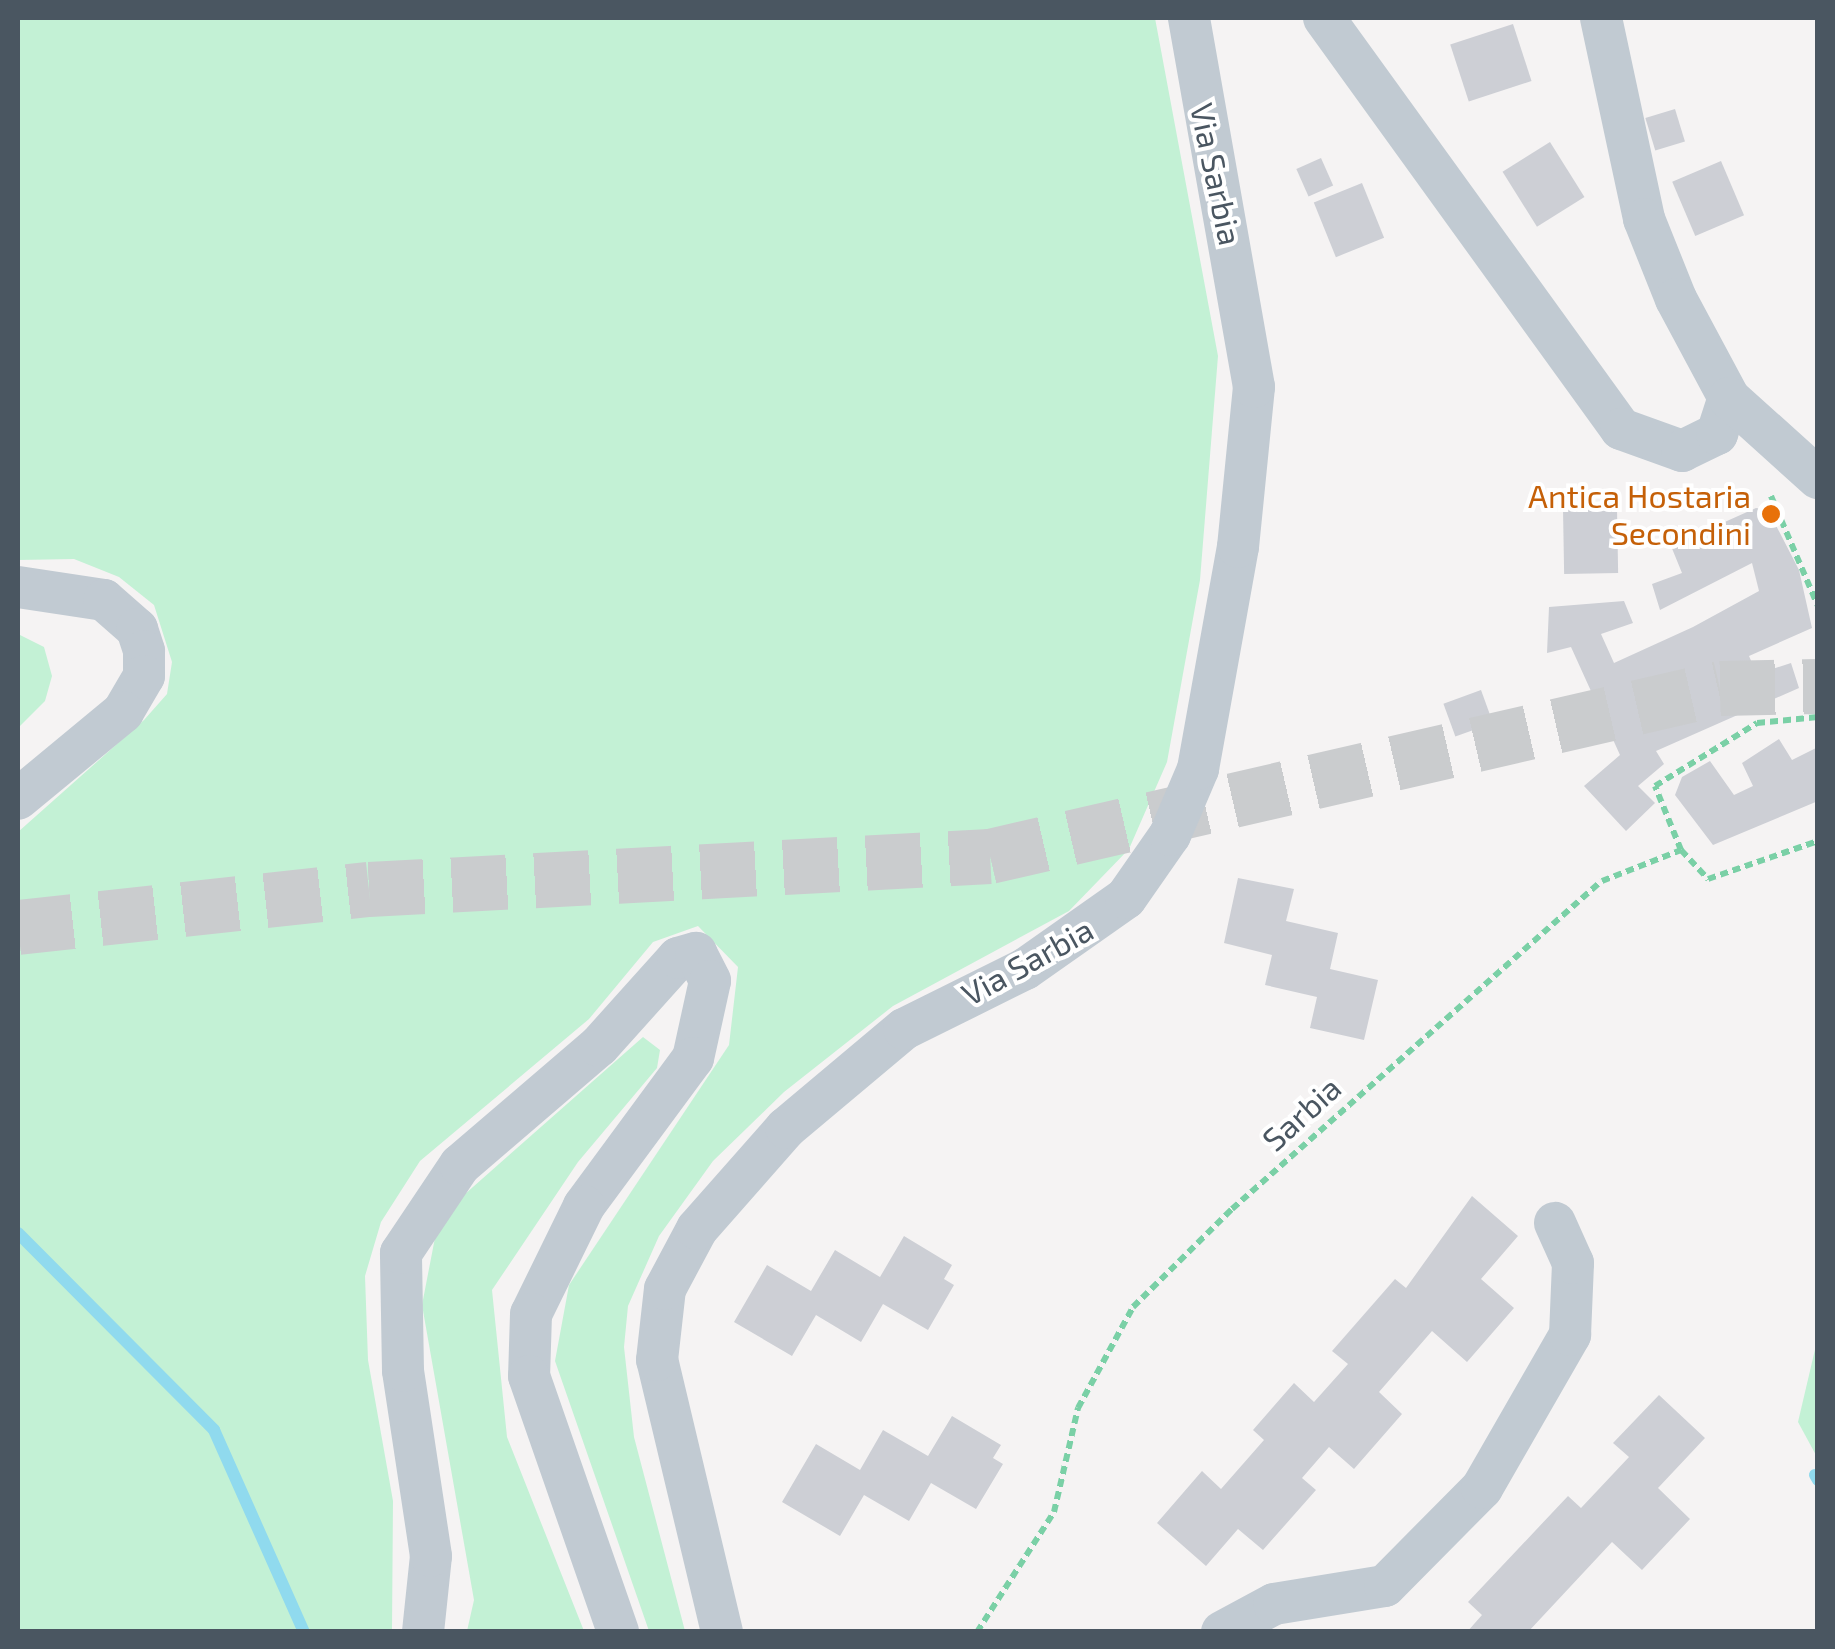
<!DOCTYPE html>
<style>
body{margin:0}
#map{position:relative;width:1835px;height:1649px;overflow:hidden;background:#f5f3f3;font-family:"Exo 2",sans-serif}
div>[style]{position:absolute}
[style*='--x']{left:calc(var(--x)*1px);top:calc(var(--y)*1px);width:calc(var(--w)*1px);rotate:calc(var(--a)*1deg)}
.green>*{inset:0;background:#c3f1d5}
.stream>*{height:12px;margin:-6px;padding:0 6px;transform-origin:6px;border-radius:6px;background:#90daee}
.building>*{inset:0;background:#cdcfd5;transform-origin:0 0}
.highway-tunnel>*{height:55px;margin-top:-27.5px;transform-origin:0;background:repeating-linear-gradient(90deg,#caccce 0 55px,transparent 0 83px)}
.path>*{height:6px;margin-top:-3px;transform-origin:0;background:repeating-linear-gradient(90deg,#7ad0a6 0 8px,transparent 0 13px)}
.minor>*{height:42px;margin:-21px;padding:0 21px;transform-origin:21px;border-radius:21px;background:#c1cad2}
.dots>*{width:28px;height:28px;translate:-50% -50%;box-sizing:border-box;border:5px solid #fff;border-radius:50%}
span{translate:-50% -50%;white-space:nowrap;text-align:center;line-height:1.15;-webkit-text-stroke:8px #fff;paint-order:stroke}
.street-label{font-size:32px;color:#4a5661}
.food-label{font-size:32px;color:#c56008}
.right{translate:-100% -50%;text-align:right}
.frame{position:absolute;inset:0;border:20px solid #4a5661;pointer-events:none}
</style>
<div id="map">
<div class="green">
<div style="clip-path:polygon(18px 18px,1155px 18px,1218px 356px,1200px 580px,1167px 762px,1129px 849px,1069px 911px,893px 1006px,784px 1092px,713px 1161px,659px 1236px,628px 1306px,624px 1347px,634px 1437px,685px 1631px,649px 1631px,555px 1361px,569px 1285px,729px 1045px,738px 967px,698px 926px,653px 942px,589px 1019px,420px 1161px,381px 1222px,365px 1276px,368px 1360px,393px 1501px,392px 1631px,18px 1631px,18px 832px,144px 720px,167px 694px,172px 662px,154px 605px,119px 577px,74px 559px,18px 560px)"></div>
<div style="clip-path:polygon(18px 634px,44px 647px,52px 676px,45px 701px,18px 728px)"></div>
<div style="clip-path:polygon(643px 1037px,660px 1050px,657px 1068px,578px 1162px,492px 1290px,507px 1437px,584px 1631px,467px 1631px,474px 1600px,422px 1305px,439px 1217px)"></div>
<div style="clip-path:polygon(1817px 1341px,1817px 1457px,1798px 1422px)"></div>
</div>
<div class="stream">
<div style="--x:18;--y:1233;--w:278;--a:45.1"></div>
<div style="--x:214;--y:1430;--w:221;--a:66"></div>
<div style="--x:1815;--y:1475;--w:6;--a:59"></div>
</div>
<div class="building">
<div style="left:1513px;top:24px;width:60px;height:66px;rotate:72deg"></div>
<div style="left:1675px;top:109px;width:34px;height:31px;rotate:73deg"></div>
<div style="left:1550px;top:142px;width:65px;height:56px;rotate:58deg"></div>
<div style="left:1321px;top:158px;width:30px;height:27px;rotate:66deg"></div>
<div style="left:1721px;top:161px;width:59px;height:53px;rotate:67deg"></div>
<div style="left:1362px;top:183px;width:59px;height:52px;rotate:68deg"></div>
<div style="left:1617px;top:508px;width:65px;height:54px;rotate:89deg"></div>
<div style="clip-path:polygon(1756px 508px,1768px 510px,1799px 570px,1812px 628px,1749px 656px,1757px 674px,1791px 663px,1799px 688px,1656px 751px,1664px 764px,1638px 786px,1655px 803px,1626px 831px,1584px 786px,1620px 755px,1571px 647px,1547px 653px,1549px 607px,1624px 601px,1633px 623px,1601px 634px,1614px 663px,1693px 627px,1759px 591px,1752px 563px,1660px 610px,1652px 584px,1682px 573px,1671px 546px)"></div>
<div style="left:1481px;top:690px;width:35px;height:40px;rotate:70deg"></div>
<div style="clip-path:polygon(1779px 739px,1792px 760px,1818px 747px,1818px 801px,1713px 845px,1675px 795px,1682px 777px,1710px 761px,1734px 795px,1753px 786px,1742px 763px)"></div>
<div style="clip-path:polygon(1238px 878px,1294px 889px,1286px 921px,1338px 933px,1330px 969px,1378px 980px,1364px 1040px,1310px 1028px,1317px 997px,1265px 985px,1272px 955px,1224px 943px)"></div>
<div style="clip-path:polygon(1472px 1196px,1518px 1236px,1481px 1279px,1514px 1308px,1467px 1362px,1432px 1331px,1379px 1392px,1402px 1414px,1354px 1469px,1329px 1447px,1302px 1478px,1316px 1490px,1263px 1550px,1238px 1529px,1206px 1566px,1157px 1523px,1202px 1471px,1221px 1489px,1264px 1440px,1253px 1430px,1294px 1383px,1314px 1402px,1348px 1364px,1332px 1351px,1395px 1279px,1406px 1288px)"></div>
<div style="clip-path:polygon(904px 1236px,952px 1265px,944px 1279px,954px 1285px,928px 1330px,883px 1304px,861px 1342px,816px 1315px,792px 1356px,734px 1322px,767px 1265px,811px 1291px,835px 1250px,880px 1277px)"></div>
<div style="clip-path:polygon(1659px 1395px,1705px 1438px,1658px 1488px,1690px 1519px,1642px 1570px,1612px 1542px,1528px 1632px,1467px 1632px,1482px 1615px,1468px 1602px,1568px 1496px,1581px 1508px,1629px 1457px,1613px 1443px)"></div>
<div style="clip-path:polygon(952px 1416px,1001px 1445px,993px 1458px,1003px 1464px,976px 1509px,931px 1483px,909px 1521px,864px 1495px,840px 1536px,782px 1502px,816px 1444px,860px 1470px,883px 1430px,928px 1456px)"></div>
</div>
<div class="highway-tunnel">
<div style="--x:18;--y:927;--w:353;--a:-6.2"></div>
<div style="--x:369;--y:889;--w:622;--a:-3.04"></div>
<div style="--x:990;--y:856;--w:749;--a:-12.96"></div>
<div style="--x:1720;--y:688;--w:98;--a:-1.2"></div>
</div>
<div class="path">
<div style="--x:1771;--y:496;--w:120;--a:66.9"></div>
<div style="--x:1681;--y:850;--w:69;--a:-112.1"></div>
<div style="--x:1655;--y:786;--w:120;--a:-31.7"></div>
<div style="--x:1757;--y:723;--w:61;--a:-5.6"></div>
<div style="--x:977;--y:1632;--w:143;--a:-57.3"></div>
<div style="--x:1054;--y:1512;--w:107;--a:-77"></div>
<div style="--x:1078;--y:1408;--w:115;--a:-61.4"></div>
<div style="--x:1133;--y:1307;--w:139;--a:-44.7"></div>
<div style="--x:1232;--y:1209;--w:494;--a:-41.6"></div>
<div style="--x:1602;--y:881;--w:85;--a:-21.4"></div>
<div style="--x:1681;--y:850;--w:40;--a:47"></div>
<div style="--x:1708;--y:879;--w:116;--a:-19.1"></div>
</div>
<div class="minor">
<div style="--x:1324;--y:18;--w:507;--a:54.15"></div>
<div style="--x:1621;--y:429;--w:65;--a:19.8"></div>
<div style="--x:1682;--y:451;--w:39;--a:-26"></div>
<div style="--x:1717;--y:434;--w:38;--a:-72"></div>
<div style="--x:1601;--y:18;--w:206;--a:77.9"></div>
<div style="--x:1644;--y:219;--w:86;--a:68.2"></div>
<div style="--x:1676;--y:299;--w:112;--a:61.8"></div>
<div style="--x:1729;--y:398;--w:120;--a:42"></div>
<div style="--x:18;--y:587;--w:87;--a:8.6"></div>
<div style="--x:104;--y:600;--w:44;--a:41.3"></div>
<div style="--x:137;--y:629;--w:23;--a:72"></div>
<div style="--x:144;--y:651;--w:25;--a:90"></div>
<div style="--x:144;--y:676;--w:42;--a:120.3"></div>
<div style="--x:123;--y:712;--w:136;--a:140.4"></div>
<div style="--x:423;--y:1632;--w:76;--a:-84"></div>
<div style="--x:431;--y:1556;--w:187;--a:-98.6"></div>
<div style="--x:403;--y:1371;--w:118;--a:-91"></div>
<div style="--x:401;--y:1253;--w:106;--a:-56.2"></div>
<div style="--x:460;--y:1165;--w:183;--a:-40.6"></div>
<div style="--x:599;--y:1046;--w:118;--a:-48.1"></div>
<div style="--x:678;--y:958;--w:19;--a:-16"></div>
<div style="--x:696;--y:953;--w:31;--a:63"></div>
<div style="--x:710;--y:981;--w:79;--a:102.4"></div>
<div style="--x:693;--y:1058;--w:184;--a:126.4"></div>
<div style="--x:584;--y:1206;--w:120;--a:116.1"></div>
<div style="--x:531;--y:1314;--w:62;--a:91.8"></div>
<div style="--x:529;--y:1376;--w:271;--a:70.8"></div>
<div style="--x:722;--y:1632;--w:280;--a:-103.4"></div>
<div style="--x:657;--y:1360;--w:71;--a:-83.6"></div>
<div style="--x:665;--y:1289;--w:68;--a:-61.9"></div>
<div style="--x:697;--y:1229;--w:135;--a:-48.6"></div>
<div style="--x:786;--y:1128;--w:154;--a:-40"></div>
<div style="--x:904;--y:1029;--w:135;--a:-26.4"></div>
<div style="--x:1025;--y:969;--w:123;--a:-35.1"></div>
<div style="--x:1126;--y:898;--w:77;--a:-55.1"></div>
<div style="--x:1170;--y:835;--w:72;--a:-67"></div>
<div style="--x:1198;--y:769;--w:226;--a:-79.8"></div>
<div style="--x:1238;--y:547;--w:161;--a:-84.3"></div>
<div style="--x:1254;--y:387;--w:375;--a:-100"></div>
<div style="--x:1222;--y:1632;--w:59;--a:-28.3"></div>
<div style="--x:1274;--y:1604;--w:112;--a:-9.2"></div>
<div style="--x:1385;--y:1586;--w:138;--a:-45.3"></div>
<div style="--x:1482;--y:1488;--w:177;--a:-60.1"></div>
<div style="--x:1570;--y:1335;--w:72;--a:-87.6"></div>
<div style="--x:1573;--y:1263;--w:44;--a:-114.2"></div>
</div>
<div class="dots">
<div style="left:1771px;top:514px;background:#e8710a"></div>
</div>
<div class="street-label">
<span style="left:1217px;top:174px;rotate:78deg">Via Sarbia</span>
<span style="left:1027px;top:961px;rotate:-29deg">Via Sarbia</span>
<span style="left:1301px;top:1113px;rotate:-42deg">Sarbia</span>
</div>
<div class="food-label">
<span class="right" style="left:1751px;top:514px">Antica Hostaria<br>Secondini</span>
</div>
<div class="frame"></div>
</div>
